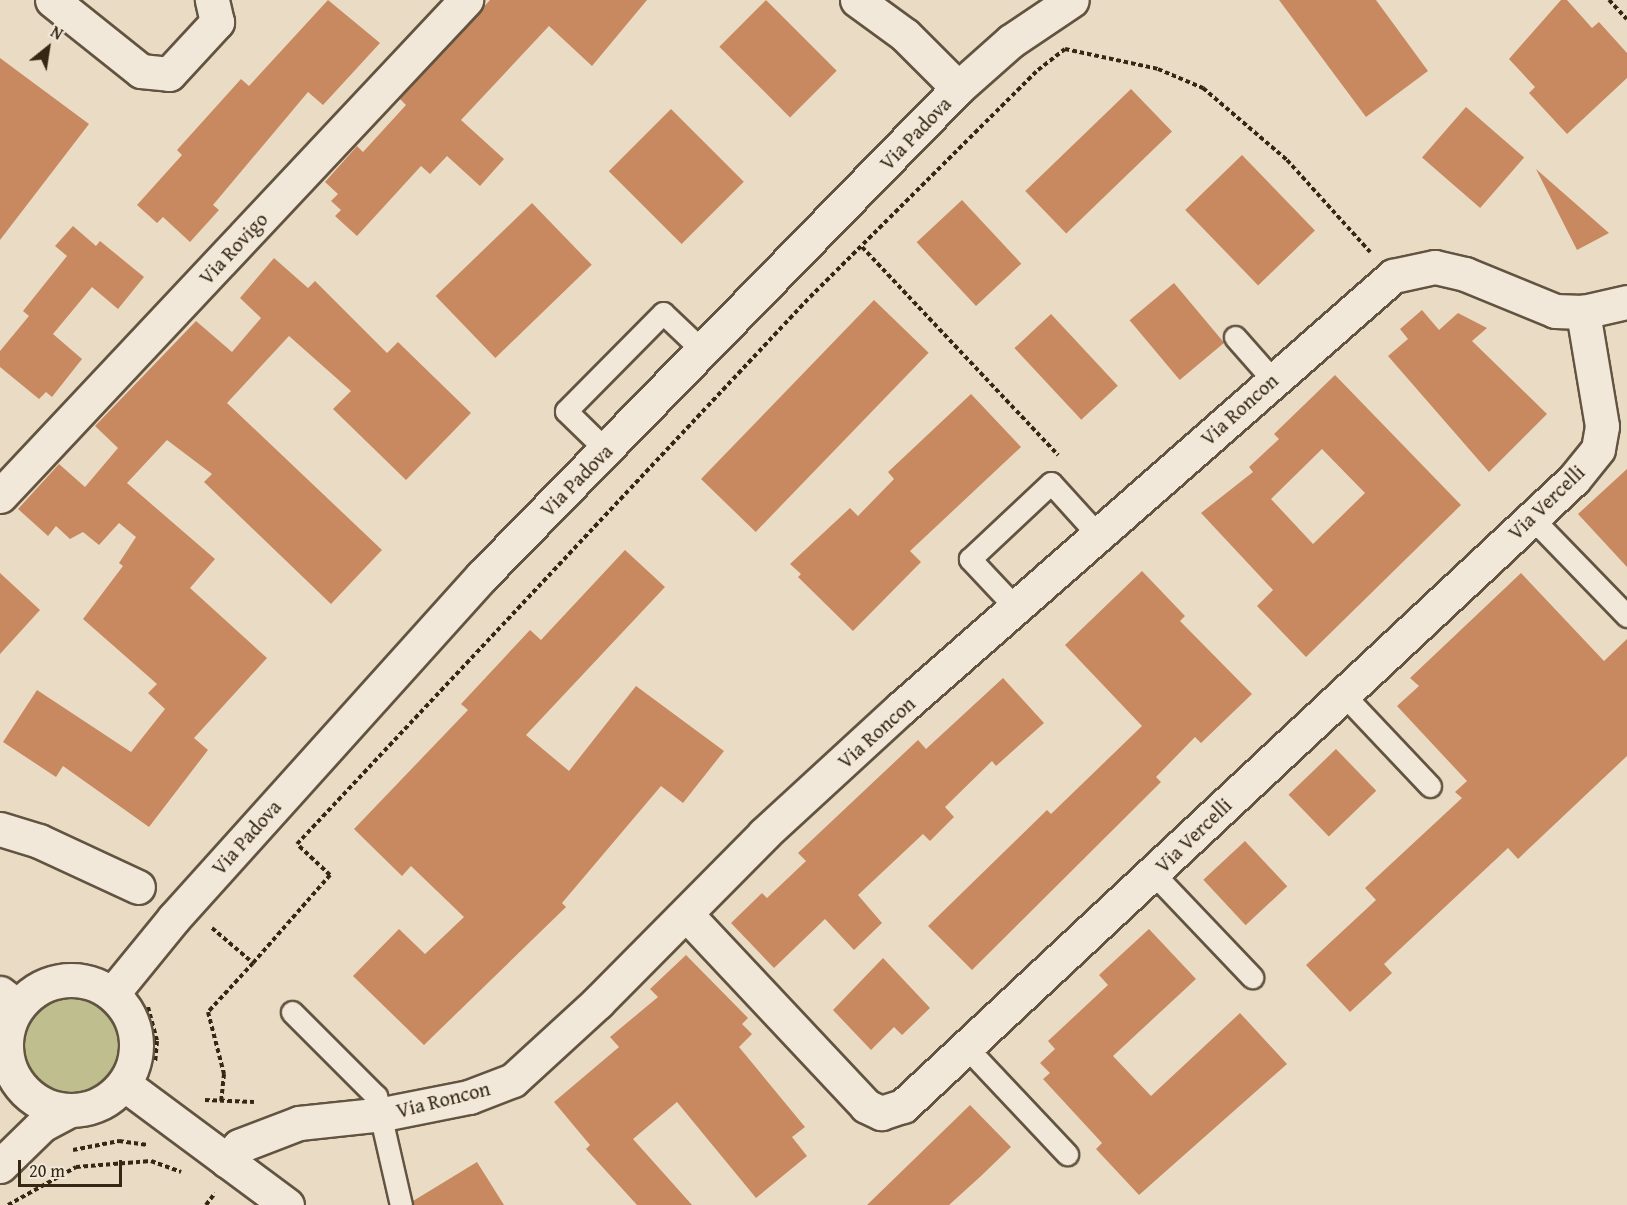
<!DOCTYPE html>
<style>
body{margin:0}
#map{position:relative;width:1627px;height:1205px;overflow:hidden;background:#eadcc4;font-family:"Gentium Book Plus",serif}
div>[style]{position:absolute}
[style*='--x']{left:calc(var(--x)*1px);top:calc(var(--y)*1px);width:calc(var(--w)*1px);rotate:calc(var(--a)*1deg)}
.green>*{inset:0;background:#bfbe8f}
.round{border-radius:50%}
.building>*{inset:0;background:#c88960;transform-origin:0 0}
.path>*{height:4px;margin-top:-2px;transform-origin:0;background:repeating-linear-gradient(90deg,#352714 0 4.5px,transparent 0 7.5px)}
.roads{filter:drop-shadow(2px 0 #625440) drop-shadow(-2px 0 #625440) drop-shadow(0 2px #625440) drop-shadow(0 -2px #625440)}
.service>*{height:21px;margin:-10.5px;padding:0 10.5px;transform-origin:10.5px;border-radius:10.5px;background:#f1e8d9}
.minor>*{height:33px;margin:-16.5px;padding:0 16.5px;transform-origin:16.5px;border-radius:16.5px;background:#f1e8d9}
.tertiary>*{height:33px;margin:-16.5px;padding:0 16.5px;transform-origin:16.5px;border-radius:16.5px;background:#f1e8d9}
.tertiary>.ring{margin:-16.5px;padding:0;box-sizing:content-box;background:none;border:33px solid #f1e8d9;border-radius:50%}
span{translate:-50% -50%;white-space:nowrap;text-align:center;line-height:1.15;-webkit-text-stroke:6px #f1e8d9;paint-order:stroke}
.street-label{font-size:20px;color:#352714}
.north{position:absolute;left:18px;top:18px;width:60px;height:60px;-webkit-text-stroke:4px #f1e8d9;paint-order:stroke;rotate:30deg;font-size:16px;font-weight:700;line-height:24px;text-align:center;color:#352714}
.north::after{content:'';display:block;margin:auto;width:21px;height:27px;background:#352714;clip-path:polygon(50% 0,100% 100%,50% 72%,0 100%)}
.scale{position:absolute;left:18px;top:1160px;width:104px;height:27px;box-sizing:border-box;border:3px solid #352714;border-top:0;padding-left:8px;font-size:18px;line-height:21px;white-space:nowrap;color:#352714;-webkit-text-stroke:4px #f1e8d9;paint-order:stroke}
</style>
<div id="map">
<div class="green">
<div class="round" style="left:23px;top:997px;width:96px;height:96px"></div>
</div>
<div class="building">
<div style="clip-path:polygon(328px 0,380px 43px,323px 105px,308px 92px,213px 205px,219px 210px,190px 242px,163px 217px,157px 223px,137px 205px,182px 155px,177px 150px,241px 79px,249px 86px)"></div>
<div style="clip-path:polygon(490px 0,647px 0,592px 66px,549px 26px,461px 120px,504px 159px,480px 186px,447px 156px,430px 174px,421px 166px,357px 236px,335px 216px,341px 210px,331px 201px,338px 194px,325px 182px,357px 146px,363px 152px,406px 105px,399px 98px)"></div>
<div style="left:766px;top:0;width:100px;height:66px;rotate:45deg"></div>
<div style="clip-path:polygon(1279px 0,1376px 0,1428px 71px,1366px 117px)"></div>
<div style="clip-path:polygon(1561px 0,1567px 0,1592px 28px,1599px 22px,1627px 53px,1627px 78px,1567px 134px,1529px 93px,1535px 87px,1509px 59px)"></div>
<div style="clip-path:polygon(0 58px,89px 124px,0 240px)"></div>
<div style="left:1131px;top:89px;width:59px;height:147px;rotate:46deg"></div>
<div style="left:1466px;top:107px;width:77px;height:67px;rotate:41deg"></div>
<div style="left:671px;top:109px;width:103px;height:88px;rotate:45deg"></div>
<div style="left:1242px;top:155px;width:105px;height:79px;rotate:46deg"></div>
<div style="clip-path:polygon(1536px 169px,1609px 233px,1577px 250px)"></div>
<div style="left:962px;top:200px;width:87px;height:62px;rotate:47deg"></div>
<div style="left:532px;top:203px;width:86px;height:134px;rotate:46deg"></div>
<div style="clip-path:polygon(73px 226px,96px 246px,100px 241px,144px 277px,118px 309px,92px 287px,53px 334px,82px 359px,52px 397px,46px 392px,39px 399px,0 367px,0 351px,29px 316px,23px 311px,67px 256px,55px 246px)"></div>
<div style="clip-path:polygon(274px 258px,308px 288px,315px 281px,387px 353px,398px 342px,471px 413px,406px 480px,333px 409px,351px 391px,289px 336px,227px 403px,382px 550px,331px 604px,204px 482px,212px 474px,167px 440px,127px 483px,215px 559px,190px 588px,267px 658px,194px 738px,208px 750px,149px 827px,63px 766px,56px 777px,3px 742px,37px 690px,131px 752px,165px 709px,148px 693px,157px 684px,83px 619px,123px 566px,119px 563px,136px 537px,119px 523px,99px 545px,83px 532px,70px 539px,56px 526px,48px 536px,18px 509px,59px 464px,85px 487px,118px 448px,95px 426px,196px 321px,232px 352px,261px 318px,240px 298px)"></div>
<div style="left:1174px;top:283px;width:78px;height:58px;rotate:50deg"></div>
<div style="left:874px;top:300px;width:76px;height:249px;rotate:44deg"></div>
<div style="clip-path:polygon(1422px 310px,1439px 330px,1458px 313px,1487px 328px,1472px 341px,1547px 414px,1489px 472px,1388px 356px,1408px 339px,1400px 329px)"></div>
<div style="left:1051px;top:314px;width:98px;height:50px;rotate:47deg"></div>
<div style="clip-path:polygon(evenodd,1335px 375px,1461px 505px,1306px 657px,1257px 606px,1273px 590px,1201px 513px,1253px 472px,1249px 467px,1279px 439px,1274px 434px,1335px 375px,1322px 449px,1365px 493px,1313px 544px,1271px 499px,1322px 449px)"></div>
<div style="clip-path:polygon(971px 394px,1021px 447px,910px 551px,921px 562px,853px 631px,798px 577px,801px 574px,790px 564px,850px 508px,858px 516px,894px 479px,888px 472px)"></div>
<div style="clip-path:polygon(1627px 469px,1627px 567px,1578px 514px)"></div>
<div style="clip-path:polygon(625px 550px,665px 587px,526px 735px,569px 771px,636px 686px,724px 751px,683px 803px,661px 786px,562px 903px,566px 907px,424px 1045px,353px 976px,399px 929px,425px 954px,464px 917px,411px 866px,402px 876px,354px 829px,468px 710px,461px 704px,530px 630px,541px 640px)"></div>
<div style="clip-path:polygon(1142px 571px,1185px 616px,1180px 621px,1252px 694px,1201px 743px,1195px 737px,1156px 777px,1161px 782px,972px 970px,928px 926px,1047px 810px,1051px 814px,1142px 726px,1065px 645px)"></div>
<div style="clip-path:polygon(0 573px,40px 610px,0 654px)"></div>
<div style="clip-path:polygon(1521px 573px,1604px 661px,1627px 639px,1627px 756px,1518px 859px,1508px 848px,1384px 964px,1392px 973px,1350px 1012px,1306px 965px,1376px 900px,1365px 888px,1462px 798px,1455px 792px,1467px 781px,1397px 706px,1419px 686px,1410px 678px)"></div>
<div style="clip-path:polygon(1003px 678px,1044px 723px,996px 766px,992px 761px,945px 807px,954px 817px,930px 841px,923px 834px,858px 895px,882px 923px,854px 950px,825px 919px,774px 968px,731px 923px,762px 893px,767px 898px,806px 861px,798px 853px,918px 740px,926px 749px)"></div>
<div style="left:1336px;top:749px;width:58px;height:66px;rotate:46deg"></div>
<div style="left:1245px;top:841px;width:62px;height:57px;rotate:47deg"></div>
<div style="clip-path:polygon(1149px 929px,1196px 979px,1113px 1056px,1151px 1096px,1240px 1013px,1287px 1064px,1139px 1195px,1096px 1149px,1102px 1143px,1043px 1079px,1050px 1073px,1040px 1063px,1055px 1049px,1048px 1041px,1108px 985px,1099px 975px)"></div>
<div style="clip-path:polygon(686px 955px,748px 1018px,742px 1024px,752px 1034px,739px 1047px,805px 1127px,792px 1137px,807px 1156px,756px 1198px,677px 1102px,633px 1139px,692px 1205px,637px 1205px,586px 1149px,590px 1145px,554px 1102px,619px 1047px,610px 1037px,658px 997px,650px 989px)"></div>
<div style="clip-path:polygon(883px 958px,930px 1008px,902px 1035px,894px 1027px,871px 1050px,833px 1010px)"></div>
<div style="clip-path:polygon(970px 1105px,1011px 1147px,981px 1176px,949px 1205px,867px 1205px)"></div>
<div style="clip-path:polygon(477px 1162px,504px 1205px,413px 1205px,413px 1201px)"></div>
</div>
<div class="path">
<div style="--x:1609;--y:0;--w:26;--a:47"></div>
<div style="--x:1038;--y:70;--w:34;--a:-38"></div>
<div style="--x:1065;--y:49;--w:95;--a:12.1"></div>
<div style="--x:1158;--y:69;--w:49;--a:22.9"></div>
<div style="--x:1203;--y:88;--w:111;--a:40.6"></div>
<div style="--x:1287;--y:160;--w:124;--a:47.9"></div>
<div style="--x:862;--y:247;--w:286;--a:46.7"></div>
<div style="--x:212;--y:928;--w:54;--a:40.5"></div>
<div style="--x:253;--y:963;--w:67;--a:132.6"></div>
<div style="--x:208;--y:1012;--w:64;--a:75.5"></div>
<div style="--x:224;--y:1074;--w:27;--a:96"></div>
<div style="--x:253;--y:963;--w:117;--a:-48.8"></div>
<div style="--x:330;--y:875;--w:45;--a:-136.8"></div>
<div style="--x:297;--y:844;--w:750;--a:-46.84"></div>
<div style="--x:810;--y:297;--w:322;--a:-44.9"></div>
<div style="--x:148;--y:1007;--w:35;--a:75"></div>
<div style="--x:157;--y:1041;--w:22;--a:95"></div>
<div style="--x:205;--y:1100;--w:49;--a:2.3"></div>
<div style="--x:73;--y:1150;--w:47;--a:-11.1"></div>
<div style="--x:119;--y:1141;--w:29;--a:8"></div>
<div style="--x:8;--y:1205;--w:78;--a:-29.2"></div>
<div style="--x:76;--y:1167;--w:75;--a:-4.6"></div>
<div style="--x:151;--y:1161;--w:32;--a:20"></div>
<div style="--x:206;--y:1205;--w:15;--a:-53"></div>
</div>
<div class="roads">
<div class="service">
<div style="--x:1235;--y:337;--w:56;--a:48.6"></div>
<div style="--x:606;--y:450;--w:56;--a:-135.7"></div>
<div style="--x:566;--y:411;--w:138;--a:-45.3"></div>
<div style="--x:663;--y:313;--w:55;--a:43.5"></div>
<div style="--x:1531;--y:517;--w:138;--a:45.9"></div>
<div style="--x:1017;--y:609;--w:69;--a:-133.2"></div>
<div style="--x:970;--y:559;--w:111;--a:-43.2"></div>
<div style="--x:1051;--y:483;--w:72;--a:47.8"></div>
<div style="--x:1342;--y:693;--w:128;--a:46.6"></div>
<div style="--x:1153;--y:873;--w:144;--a:46.4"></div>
<div style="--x:292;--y:1012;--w:119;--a:45"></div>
<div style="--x:376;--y:1096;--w:112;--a:77.1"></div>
<div style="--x:967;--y:1048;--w:146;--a:46.7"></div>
</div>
<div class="minor">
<div style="--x:52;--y:0;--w:114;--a:38.6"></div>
<div style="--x:141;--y:71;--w:28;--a:6"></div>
<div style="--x:169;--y:74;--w:71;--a:-47.3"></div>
<div style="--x:217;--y:22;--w:23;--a:-103"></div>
<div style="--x:857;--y:0;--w:59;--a:36.1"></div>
<div style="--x:905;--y:35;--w:75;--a:45"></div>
<div style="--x:0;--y:496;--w:681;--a:-46.79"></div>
<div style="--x:0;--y:829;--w:41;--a:17.1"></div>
<div style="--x:39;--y:841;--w:109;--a:24.9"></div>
<div style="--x:686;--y:914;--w:263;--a:46.8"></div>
<div style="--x:866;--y:1106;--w:17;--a:25"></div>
<div style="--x:881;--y:1113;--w:23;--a:-18"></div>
<div style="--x:903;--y:1106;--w:918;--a:-43.06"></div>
<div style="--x:1574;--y:479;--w:38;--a:-51"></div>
<div style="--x:1598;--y:449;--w:23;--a:-80"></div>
<div style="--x:1602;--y:426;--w:116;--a:-99.5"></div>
<div style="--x:0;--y:993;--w:21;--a:37"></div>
<div style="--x:112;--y:994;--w:98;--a:-50.8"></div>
<div style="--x:174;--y:918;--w:460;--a:-48"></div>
<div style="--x:482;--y:576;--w:682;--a:-45.71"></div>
<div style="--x:958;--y:88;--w:71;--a:-41.6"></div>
<div style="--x:1011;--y:41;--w:73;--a:-33.9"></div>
<div style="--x:227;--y:1161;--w:19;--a:-51"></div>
<div style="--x:239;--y:1146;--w:64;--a:-21"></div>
<div style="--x:299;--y:1123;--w:84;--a:-6.1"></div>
<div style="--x:383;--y:1114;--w:88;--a:-11.2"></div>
<div style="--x:469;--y:1097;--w:47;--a:-21.1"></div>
<div style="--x:513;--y:1080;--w:115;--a:-42.5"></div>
<div style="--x:598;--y:1002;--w:236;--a:-45.3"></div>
<div style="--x:764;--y:834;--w:186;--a:-42.6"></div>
<div style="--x:901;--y:708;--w:655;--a:-41.28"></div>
<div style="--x:1393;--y:276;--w:43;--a:-12.1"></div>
<div style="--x:1435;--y:267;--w:31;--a:13"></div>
<div style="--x:1465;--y:274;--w:97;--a:22.3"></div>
<div style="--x:1555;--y:311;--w:28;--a:2"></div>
<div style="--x:1583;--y:312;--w:45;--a:-12.8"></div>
</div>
<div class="tertiary">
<div class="ring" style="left:6px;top:980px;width:97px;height:97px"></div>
<div style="--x:124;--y:1084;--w:203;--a:36.6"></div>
<div style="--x:0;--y:1166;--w:59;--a:-44.3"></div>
<div style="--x:42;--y:1125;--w:32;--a:-28"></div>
</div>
</div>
<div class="street-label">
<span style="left:915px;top:133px;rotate:-46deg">Via Padova</span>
<span style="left:233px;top:248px;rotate:-47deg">Via Rovigo</span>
<span style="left:1239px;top:409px;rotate:-42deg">Via Roncon</span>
<span style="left:576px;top:480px;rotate:-45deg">Via Padova</span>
<span style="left:1546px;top:502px;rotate:-44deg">Via Vercelli</span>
<span style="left:876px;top:732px;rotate:-42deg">Via Roncon</span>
<span style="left:1193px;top:835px;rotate:-44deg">Via Vercelli</span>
<span style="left:246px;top:837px;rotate:-48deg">Via Padova</span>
<span style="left:443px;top:1099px;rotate:-14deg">Via Roncon</span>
</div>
<div class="north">N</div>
<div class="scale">20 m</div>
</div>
